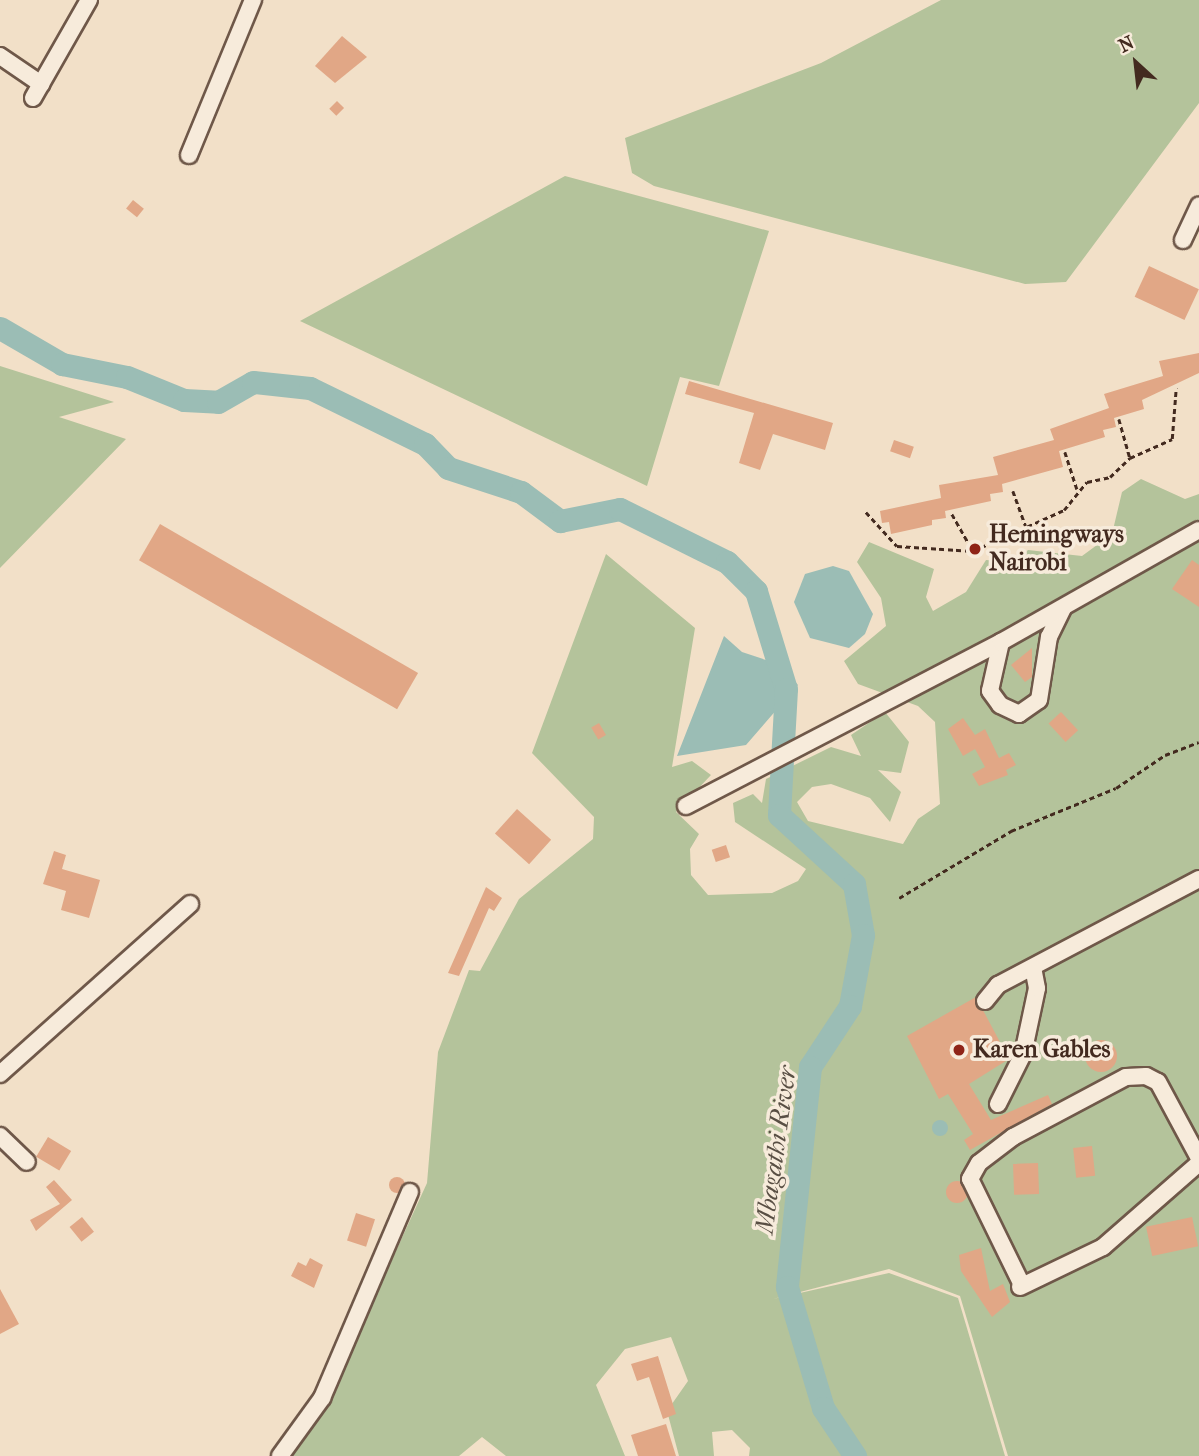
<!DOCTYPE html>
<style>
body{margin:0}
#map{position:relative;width:1199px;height:1456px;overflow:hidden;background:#f2e0c8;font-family:"IM FELL French Canon",serif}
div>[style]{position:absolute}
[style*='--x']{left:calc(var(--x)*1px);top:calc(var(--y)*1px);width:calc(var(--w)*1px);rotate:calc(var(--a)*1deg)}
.green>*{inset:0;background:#b4c39b}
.water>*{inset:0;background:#9bbdb5}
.round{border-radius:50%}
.river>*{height:23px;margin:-11.5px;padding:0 11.5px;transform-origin:11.5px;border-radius:11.5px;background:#9bbdb5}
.building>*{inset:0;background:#e1a786;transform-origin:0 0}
.path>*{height:2.5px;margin-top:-1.25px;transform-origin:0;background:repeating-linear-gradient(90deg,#432a1f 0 5px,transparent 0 8.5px)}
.roads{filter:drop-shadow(2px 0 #6f5849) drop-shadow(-2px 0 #6f5849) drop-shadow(0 2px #6f5849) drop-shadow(0 -2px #6f5849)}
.minor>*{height:16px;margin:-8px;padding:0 8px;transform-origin:8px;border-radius:8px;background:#f7ebdb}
.dots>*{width:19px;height:19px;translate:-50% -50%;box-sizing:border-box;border:4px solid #f7ebdb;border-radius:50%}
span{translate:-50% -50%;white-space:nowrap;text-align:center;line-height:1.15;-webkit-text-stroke:7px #f7ebdb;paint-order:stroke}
.poi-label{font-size:24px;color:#432a1f;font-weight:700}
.left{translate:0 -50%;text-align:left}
.water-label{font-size:26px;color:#594f44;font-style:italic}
.north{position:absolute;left:1101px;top:28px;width:70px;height:70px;-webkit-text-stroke:5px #f7ebdb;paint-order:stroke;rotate:333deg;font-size:19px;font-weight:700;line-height:28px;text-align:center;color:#432a1f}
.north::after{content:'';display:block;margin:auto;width:24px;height:32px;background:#432a1f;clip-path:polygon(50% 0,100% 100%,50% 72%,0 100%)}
</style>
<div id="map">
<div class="green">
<div style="clip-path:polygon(941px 0,1199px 0,1199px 103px,1066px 282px,1025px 284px,654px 186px,632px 173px,625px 138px,821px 63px)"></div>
<div style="clip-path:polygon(565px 176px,769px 231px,719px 386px,680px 377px,647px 486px,300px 321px)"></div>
<div style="clip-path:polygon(0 366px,114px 402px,59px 417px,126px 439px,0 568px)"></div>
<div style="clip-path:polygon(1141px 479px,1185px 499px,1199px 494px,1199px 1456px,1008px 1456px,960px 1296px,889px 1269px,773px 1299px,889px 1273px,958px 1298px,1005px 1456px,749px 1456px,750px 1448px,732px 1430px,712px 1432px,714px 1456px,679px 1456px,667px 1411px,688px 1381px,671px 1337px,625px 1349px,596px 1385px,625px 1456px,506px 1456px,482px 1437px,459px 1456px,288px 1456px,331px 1393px,427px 1183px,438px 1052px,469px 970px,480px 971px,519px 899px,593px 839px,594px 817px,532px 753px,606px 554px,695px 628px,672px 767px,692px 761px,711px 775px,676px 812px,699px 834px,690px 849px,691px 875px,708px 895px,772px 893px,798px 881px,806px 869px,735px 822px,733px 803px,753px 794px,762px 803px,766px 779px,831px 747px,861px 756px,851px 735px,885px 712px,909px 742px,901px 773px,878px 770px,901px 792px,890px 822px,870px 798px,831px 784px,812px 787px,797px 802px,808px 821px,903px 844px,918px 819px,940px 804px,935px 722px,918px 706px,858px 684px,844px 661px,886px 626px,881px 598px,857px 562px,869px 542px,934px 569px,926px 597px,933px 611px,966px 592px,986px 560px,1016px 562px,1028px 550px,1082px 556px,1112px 534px,1122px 492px)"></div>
</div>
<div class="water">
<div style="clip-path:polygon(833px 566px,849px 571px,873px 614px,865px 634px,849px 648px,810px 638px,794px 602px,805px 574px)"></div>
<div style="clip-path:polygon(724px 636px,742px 652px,781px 665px,798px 685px,746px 745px,677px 756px)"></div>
<div class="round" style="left:932px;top:1120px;width:16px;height:16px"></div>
</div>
<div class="river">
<div style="--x:0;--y:328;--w:72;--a:30.1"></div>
<div style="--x:62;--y:364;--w:66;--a:11.3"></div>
<div style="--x:127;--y:377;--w:61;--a:22"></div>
<div style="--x:184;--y:400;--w:34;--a:3"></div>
<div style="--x:218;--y:402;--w:40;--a:-29.7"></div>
<div style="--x:253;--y:382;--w:57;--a:6"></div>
<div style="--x:310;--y:388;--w:128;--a:26"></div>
<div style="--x:425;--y:444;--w:33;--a:46"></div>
<div style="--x:448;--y:468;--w:77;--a:18.2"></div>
<div style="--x:521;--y:492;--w:49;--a:36.6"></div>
<div style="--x:560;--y:521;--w:61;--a:-11.3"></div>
<div style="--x:620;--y:509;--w:119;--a:26.4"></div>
<div style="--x:727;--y:562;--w:41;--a:45"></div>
<div style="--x:756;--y:591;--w:102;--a:73"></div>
<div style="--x:786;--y:689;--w:126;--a:93.2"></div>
<div style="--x:779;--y:815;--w:102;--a:42.6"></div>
<div style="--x:854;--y:884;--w:52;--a:80"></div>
<div style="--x:863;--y:935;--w:72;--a:100.4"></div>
<div style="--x:850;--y:1006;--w:73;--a:123.3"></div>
<div style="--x:810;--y:1067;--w:221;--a:96"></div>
<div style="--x:787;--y:1287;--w:126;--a:73.4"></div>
<div style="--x:823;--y:1408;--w:58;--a:56.3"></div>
</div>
<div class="building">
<div style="clip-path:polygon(342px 36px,367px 57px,335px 83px,315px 66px)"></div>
<div style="left:337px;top:101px;width:10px;height:11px;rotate:45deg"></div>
<div style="left:133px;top:200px;width:14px;height:11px;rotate:39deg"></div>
<div style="left:1149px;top:266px;width:55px;height:34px;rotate:25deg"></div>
<div style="clip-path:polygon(1199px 353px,1199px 373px,1142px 400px,1144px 409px,1114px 418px,1116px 427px,1103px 430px,1105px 437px,1059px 451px,1063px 467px,1002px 484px,1003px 492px,990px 494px,991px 501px,945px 511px,946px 518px,932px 520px,932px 525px,891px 534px,889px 522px,882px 523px,880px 511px,941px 498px,939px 485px,998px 475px,993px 457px,1054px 440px,1050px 429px,1109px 408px,1104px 394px,1163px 376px,1159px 361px)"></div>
<div style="clip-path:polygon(689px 381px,833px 423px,825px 450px,773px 434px,760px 470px,739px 463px,754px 413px,685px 394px)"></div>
<div style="left:894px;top:440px;width:21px;height:12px;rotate:19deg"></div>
<div style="left:160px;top:524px;width:298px;height:42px;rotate:30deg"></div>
<div style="clip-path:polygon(1192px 560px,1199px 565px,1199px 607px,1172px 589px)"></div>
<div style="clip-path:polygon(1032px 648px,1032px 677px,1025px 682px,1011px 665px)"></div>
<div style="left:1061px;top:712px;width:25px;height:17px;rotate:47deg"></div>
<div style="clip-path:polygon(963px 718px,975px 735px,985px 729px,999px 758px,1009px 753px,1016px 765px,1006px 770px,1008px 775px,979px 786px,972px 774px,985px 767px,975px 749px,963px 756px,948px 729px)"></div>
<div style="left:599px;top:723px;width:14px;height:9px;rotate:60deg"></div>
<div style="left:517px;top:809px;width:46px;height:33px;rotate:42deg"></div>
<div style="left:726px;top:845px;width:13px;height:15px;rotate:72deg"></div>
<div style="clip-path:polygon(54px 851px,66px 855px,62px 869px,100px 880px,89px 918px,61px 910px,66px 891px,43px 884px)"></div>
<div style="clip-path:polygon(486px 887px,502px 898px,494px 911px,489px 908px,459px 976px,448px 973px)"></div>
<div style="clip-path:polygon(976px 997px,1009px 1059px,969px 1084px,991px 1120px,1048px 1095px,1052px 1104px,970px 1150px,964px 1140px,973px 1134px,948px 1094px,939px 1099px,907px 1036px)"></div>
<div class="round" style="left:1085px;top:1040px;width:32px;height:32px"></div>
<div style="left:48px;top:1137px;width:27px;height:23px;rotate:31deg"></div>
<div style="left:1092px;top:1146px;width:30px;height:19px;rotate:84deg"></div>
<div style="left:1038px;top:1163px;width:31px;height:25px;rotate:88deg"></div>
<div class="round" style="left:389px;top:1177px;width:16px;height:16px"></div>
<div style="clip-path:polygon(54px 1180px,72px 1200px,36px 1231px,30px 1220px,60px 1204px,46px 1187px)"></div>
<div class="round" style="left:946px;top:1181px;width:22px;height:22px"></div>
<div style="left:356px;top:1213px;width:20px;height:29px;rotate:18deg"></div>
<div style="left:82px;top:1217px;width:19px;height:16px;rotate:51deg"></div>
<div style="left:1192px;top:1217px;width:30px;height:47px;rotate:78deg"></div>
<div style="clip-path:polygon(981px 1248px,990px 1291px,1003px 1284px,1010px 1302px,992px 1317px,961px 1271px,959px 1255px)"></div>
<div style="clip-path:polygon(310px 1258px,323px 1265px,314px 1288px,291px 1276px,298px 1262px,306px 1266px)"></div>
<div style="clip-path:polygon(0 1289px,19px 1324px,0 1334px)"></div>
<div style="clip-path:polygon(658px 1356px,676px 1414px,663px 1419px,649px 1377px,637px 1381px,631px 1364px)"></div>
<div style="clip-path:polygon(666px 1424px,676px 1456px,638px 1456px,631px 1435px)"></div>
</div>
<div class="path">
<div style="--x:1119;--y:419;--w:41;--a:74.2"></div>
<div style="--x:1065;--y:452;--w:39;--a:72"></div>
<div style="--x:1013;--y:491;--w:37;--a:70"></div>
<div style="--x:866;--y:512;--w:46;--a:47.6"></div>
<div style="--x:897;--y:546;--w:76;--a:3.8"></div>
<div style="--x:952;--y:514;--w:43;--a:60.4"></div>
<div style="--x:973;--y:551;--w:100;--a:-24.3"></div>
<div style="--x:1064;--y:510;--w:36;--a:-51"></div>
<div style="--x:1087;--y:482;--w:24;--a:-12"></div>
<div style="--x:1110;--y:477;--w:28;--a:-44"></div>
<div style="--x:1130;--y:458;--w:46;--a:-24.3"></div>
<div style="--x:1172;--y:439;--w:51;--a:-85.5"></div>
<div style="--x:899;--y:898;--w:131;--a:-30.9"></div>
<div style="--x:1011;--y:831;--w:113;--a:-22.3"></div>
<div style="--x:1116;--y:788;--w:59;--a:-34"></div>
<div style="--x:1165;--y:755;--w:36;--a:-21"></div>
</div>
<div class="roads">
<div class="minor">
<div style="--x:0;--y:56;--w:50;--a:34.3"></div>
<div style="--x:33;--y:98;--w:113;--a:-60.3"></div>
<div style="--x:189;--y:155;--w:168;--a:-67.6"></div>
<div style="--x:1183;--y:240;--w:38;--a:-65"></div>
<div style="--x:1001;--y:642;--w:50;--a:102.7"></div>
<div style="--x:990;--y:691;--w:17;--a:54"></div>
<div style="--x:1000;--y:705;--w:21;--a:25"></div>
<div style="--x:1019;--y:714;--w:24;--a:-35"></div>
<div style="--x:1039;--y:700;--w:64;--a:-81"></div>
<div style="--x:1049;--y:637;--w:32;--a:-64"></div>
<div style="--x:686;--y:806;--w:355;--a:-27.5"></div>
<div style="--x:1001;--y:642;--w:227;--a:-29.5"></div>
<div style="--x:985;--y:1001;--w:21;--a:-51"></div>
<div style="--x:998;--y:985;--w:227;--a:-27.8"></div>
<div style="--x:0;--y:1074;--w:255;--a:-41.8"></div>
<div style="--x:998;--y:1104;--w:56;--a:-63.4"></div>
<div style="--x:1023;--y:1054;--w:67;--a:-78"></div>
<div style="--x:1037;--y:988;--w:21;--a:-101"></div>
<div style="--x:0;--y:1136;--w:37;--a:44"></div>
<div style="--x:1022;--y:1285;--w:118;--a:-116.1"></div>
<div style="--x:970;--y:1179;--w:18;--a:-61"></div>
<div style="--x:979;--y:1163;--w:43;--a:-37.4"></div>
<div style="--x:1013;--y:1137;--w:128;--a:-28"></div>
<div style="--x:1126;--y:1077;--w:20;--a:-3"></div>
<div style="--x:1146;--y:1076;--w:13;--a:27"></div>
<div style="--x:1158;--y:1082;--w:86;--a:61.7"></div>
<div style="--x:1020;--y:1287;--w:92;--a:-25.7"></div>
<div style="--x:1103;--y:1247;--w:128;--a:-41.2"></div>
<div style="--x:280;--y:1456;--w:72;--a:-54.1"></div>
<div style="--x:322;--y:1398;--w:224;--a:-66.9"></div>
</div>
</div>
<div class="dots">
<div style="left:975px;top:549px;background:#8f2418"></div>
<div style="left:959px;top:1050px;background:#8f2418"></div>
</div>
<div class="poi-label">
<span class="left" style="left:989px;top:549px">Hemingways<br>Nairobi</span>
<span class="left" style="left:973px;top:1050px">Karen Gables</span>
</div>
<div class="water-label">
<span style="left:776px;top:1150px;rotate:-82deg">Mbagathi River</span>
</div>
<div class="north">N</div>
</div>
